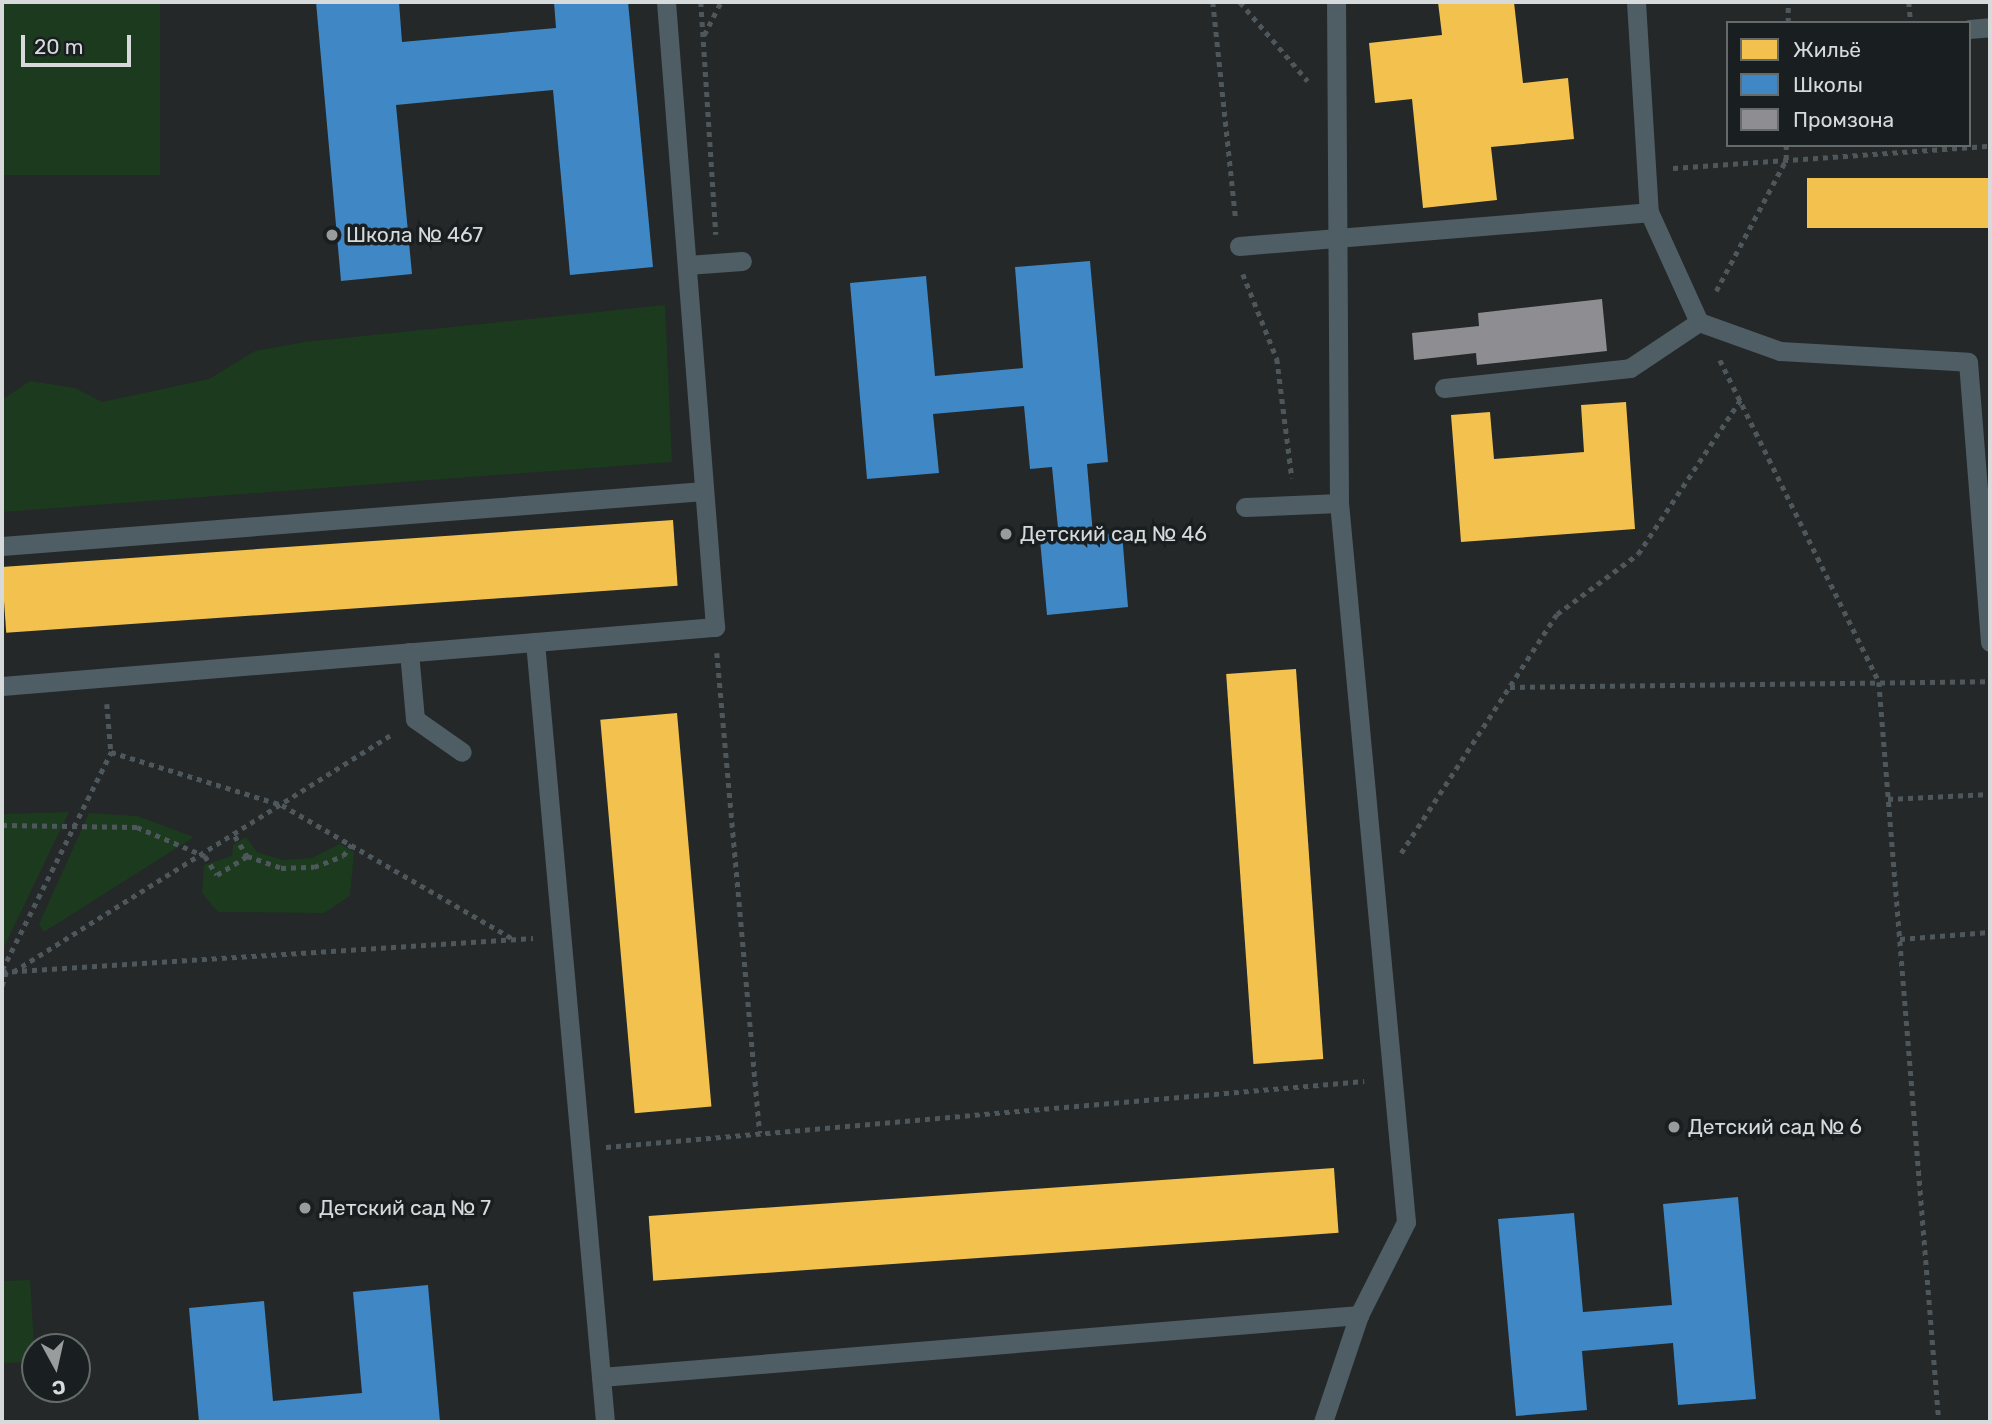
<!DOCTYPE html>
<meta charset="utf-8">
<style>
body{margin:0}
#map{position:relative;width:1992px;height:1424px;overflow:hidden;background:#242828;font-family:Rubik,sans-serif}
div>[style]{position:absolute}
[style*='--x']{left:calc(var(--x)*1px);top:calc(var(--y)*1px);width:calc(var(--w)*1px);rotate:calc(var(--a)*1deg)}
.green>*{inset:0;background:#1c3a1e;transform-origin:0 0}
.homes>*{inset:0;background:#f2c14e;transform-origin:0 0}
.schools>*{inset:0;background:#3f88c5}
.industry>*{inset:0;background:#8d8d92}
.path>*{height:4.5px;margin-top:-2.25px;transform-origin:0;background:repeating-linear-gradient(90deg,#4e575c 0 5px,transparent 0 10px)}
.service>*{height:19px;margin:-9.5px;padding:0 9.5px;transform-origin:9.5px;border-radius:9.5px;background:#4f5d65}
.dots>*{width:19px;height:19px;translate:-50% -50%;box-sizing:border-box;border:4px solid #191f20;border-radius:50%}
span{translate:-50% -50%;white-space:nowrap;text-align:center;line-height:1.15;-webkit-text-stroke:7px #191f20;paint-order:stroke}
.poi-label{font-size:21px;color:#d6dadb}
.left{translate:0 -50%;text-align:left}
.frame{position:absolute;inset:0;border:4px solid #d6dadb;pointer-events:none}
.legend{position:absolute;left:1726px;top:21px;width:245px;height:126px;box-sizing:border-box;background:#191f20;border:2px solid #656a6b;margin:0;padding:9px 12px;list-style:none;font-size:21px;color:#d6dadb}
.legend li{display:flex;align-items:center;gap:14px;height:35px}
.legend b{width:35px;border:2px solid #656a6b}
.north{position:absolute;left:21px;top:1333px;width:70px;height:70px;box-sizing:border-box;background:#191f20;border:2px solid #656a6b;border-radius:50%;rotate:172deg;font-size:19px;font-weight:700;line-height:28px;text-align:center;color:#d6dadb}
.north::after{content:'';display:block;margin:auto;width:24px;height:32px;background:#989c9c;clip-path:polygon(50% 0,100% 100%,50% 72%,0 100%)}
.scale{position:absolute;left:21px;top:35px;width:110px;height:32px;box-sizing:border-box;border:4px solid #d6dadb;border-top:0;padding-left:9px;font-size:21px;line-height:24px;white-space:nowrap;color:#d6dadb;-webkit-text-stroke:5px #191f20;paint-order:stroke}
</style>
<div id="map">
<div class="green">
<div style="left:2px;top:2px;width:158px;height:173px"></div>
<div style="clip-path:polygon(665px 305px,672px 462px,2px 512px,2px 400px,30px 381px,75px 388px,102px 402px,209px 379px,255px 351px,305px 342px)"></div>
<div style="clip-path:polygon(69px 812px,3px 949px,2px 949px,2px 814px)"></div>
<div style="clip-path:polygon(89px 813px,137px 816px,194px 837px,44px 932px,39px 924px)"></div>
<div style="clip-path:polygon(246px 837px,257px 852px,283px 860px,312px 858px,340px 844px,354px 852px,350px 896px,324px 913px,218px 912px,202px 893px,204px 865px,232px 856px,233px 845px)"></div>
<div style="clip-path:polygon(30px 1280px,35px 1362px,2px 1363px,2px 1281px)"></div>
</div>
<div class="homes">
<div style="clip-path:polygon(1438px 2px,1514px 2px,1523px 83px,1568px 78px,1574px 139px,1491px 147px,1497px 200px,1423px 208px,1412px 99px,1375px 103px,1369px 43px,1442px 35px)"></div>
<div style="left:1990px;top:178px;width:50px;height:183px;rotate:90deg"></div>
<div style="clip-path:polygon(1626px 402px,1635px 529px,1461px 542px,1451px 415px,1490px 412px,1494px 459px,1584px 452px,1581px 405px)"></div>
<div style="left:673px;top:520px;width:66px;height:673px;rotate:86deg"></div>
<div style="left:1296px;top:669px;width:391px;height:70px;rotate:86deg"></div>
<div style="left:677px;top:713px;width:395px;height:77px;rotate:85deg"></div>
<div style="left:1334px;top:1168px;width:65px;height:687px;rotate:86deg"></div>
</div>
<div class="schools">
<div style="clip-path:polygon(316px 2px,399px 2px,402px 42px,556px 28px,554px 2px,628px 2px,653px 267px,570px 275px,553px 90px,396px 105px,412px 274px,341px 281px)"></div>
<div style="clip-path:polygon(1090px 261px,1108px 462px,1087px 464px,1093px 535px,1122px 533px,1128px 607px,1047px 615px,1040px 540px,1059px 538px,1052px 467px,1030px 469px,1024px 406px,933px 414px,939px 473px,867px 479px,850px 283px,926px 276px,935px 376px,1023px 368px,1015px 267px)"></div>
<div style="clip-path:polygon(1738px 1197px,1756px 1399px,1678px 1405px,1673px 1343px,1582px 1351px,1587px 1410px,1516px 1416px,1498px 1219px,1574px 1213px,1583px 1312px,1672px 1305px,1663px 1204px)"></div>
<div style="clip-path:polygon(428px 1285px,440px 1422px,199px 1422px,189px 1308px,264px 1301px,273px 1401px,362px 1393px,353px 1292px)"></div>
</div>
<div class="industry">
<div style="clip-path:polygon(1602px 299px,1607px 351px,1477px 365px,1476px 353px,1414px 360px,1412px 333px,1479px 326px,1478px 313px)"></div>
</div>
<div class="path">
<div style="--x:701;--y:2;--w:233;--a:86.3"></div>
<div style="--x:1213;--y:2;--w:219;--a:84"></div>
<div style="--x:1240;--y:2;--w:104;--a:49.3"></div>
<div style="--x:1909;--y:2;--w:21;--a:85"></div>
<div style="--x:1788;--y:23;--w:21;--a:-90"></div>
<div style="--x:704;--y:35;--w:37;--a:-63"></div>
<div style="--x:1673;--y:168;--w:318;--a:-4"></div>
<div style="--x:1243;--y:274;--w:92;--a:68.2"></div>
<div style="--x:1277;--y:359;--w:120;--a:82.8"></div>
<div style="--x:1716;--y:291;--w:149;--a:-61.9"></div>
<div style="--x:1786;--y:160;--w:15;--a:-90"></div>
<div style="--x:1720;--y:360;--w:359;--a:63.7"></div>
<div style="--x:1879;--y:682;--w:742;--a:85.36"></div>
<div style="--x:717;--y:653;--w:482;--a:84.9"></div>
<div style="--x:1510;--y:687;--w:480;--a:-0.7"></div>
<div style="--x:107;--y:704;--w:48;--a:85.2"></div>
<div style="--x:1888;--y:799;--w:102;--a:-2.8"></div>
<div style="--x:2;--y:825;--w:135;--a:0.8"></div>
<div style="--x:137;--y:827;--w:74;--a:23.1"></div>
<div style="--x:205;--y:856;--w:22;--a:58"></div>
<div style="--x:217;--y:875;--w:36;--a:-32"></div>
<div style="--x:235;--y:836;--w:23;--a:59"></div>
<div style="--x:247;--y:856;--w:36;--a:19"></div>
<div style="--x:281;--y:868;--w:33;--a:-2"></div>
<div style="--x:314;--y:867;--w:31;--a:-21"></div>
<div style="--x:343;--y:856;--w:14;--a:-54"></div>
<div style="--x:1401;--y:853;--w:285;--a:-56.9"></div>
<div style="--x:1557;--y:614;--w:101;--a:-36.5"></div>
<div style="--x:1638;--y:554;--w:186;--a:-56.4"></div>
<div style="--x:1900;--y:939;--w:90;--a:-4.4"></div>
<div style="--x:2;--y:970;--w:244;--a:-63.4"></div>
<div style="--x:111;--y:752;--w:179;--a:17.2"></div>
<div style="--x:282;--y:805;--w:269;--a:30.1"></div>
<div style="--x:2;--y:972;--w:532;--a:-3.66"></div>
<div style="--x:13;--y:972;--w:446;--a:-32.1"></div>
<div style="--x:2;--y:986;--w:15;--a:-74"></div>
<div style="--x:606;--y:1147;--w:761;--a:-4.98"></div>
</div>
<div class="service">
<div style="--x:1636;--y:2;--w:210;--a:86.5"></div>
<div style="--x:1649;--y:212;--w:121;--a:65.6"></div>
<div style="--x:1699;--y:322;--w:86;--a:19.7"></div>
<div style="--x:1780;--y:351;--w:188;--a:3.3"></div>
<div style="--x:1968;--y:362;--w:281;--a:85.5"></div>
<div style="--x:1969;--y:29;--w:21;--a:-5"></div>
<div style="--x:1239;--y:246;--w:411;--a:-4.7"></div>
<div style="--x:687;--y:265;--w:55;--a:-4.2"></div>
<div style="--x:1444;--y:388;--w:187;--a:-6.1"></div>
<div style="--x:1630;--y:368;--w:83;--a:-33.7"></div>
<div style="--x:1245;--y:507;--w:94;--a:-2.4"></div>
<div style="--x:2;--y:546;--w:704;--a:-4.48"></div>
<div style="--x:535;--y:642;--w:181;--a:-4.8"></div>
<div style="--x:715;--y:627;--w:627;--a:-94.48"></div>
<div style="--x:409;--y:652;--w:67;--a:84.9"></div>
<div style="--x:415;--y:719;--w:57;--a:35.1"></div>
<div style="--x:2;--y:686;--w:535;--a:-4.72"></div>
<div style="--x:535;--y:642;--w:783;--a:84.87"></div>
<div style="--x:601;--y:1377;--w:761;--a:-4.68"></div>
<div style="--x:1323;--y:1422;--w:113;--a:-71.4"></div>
<div style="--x:1359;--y:1315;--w:104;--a:-63.2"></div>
<div style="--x:1406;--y:1222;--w:722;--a:-95.32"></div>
<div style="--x:1339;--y:503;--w:501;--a:-90.34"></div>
</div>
<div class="dots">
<div style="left:332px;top:235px;background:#989c9c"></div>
<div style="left:1006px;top:534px;background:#989c9c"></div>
<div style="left:1674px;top:1127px;background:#989c9c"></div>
<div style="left:305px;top:1208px;background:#989c9c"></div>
</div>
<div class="poi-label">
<span class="left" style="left:346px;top:235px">Школа № 467</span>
<span class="left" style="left:1020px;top:534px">Детский сад № 46</span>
<span class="left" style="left:1688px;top:1127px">Детский сад № 6</span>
<span class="left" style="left:319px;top:1208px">Детский сад № 7</span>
</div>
<div class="frame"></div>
<ul class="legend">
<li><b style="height:19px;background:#f2c14e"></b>Жильё</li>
<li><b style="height:19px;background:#3f88c5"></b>Школы</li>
<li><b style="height:19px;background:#8d8d92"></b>Промзона</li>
</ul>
<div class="north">С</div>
<div class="scale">20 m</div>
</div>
